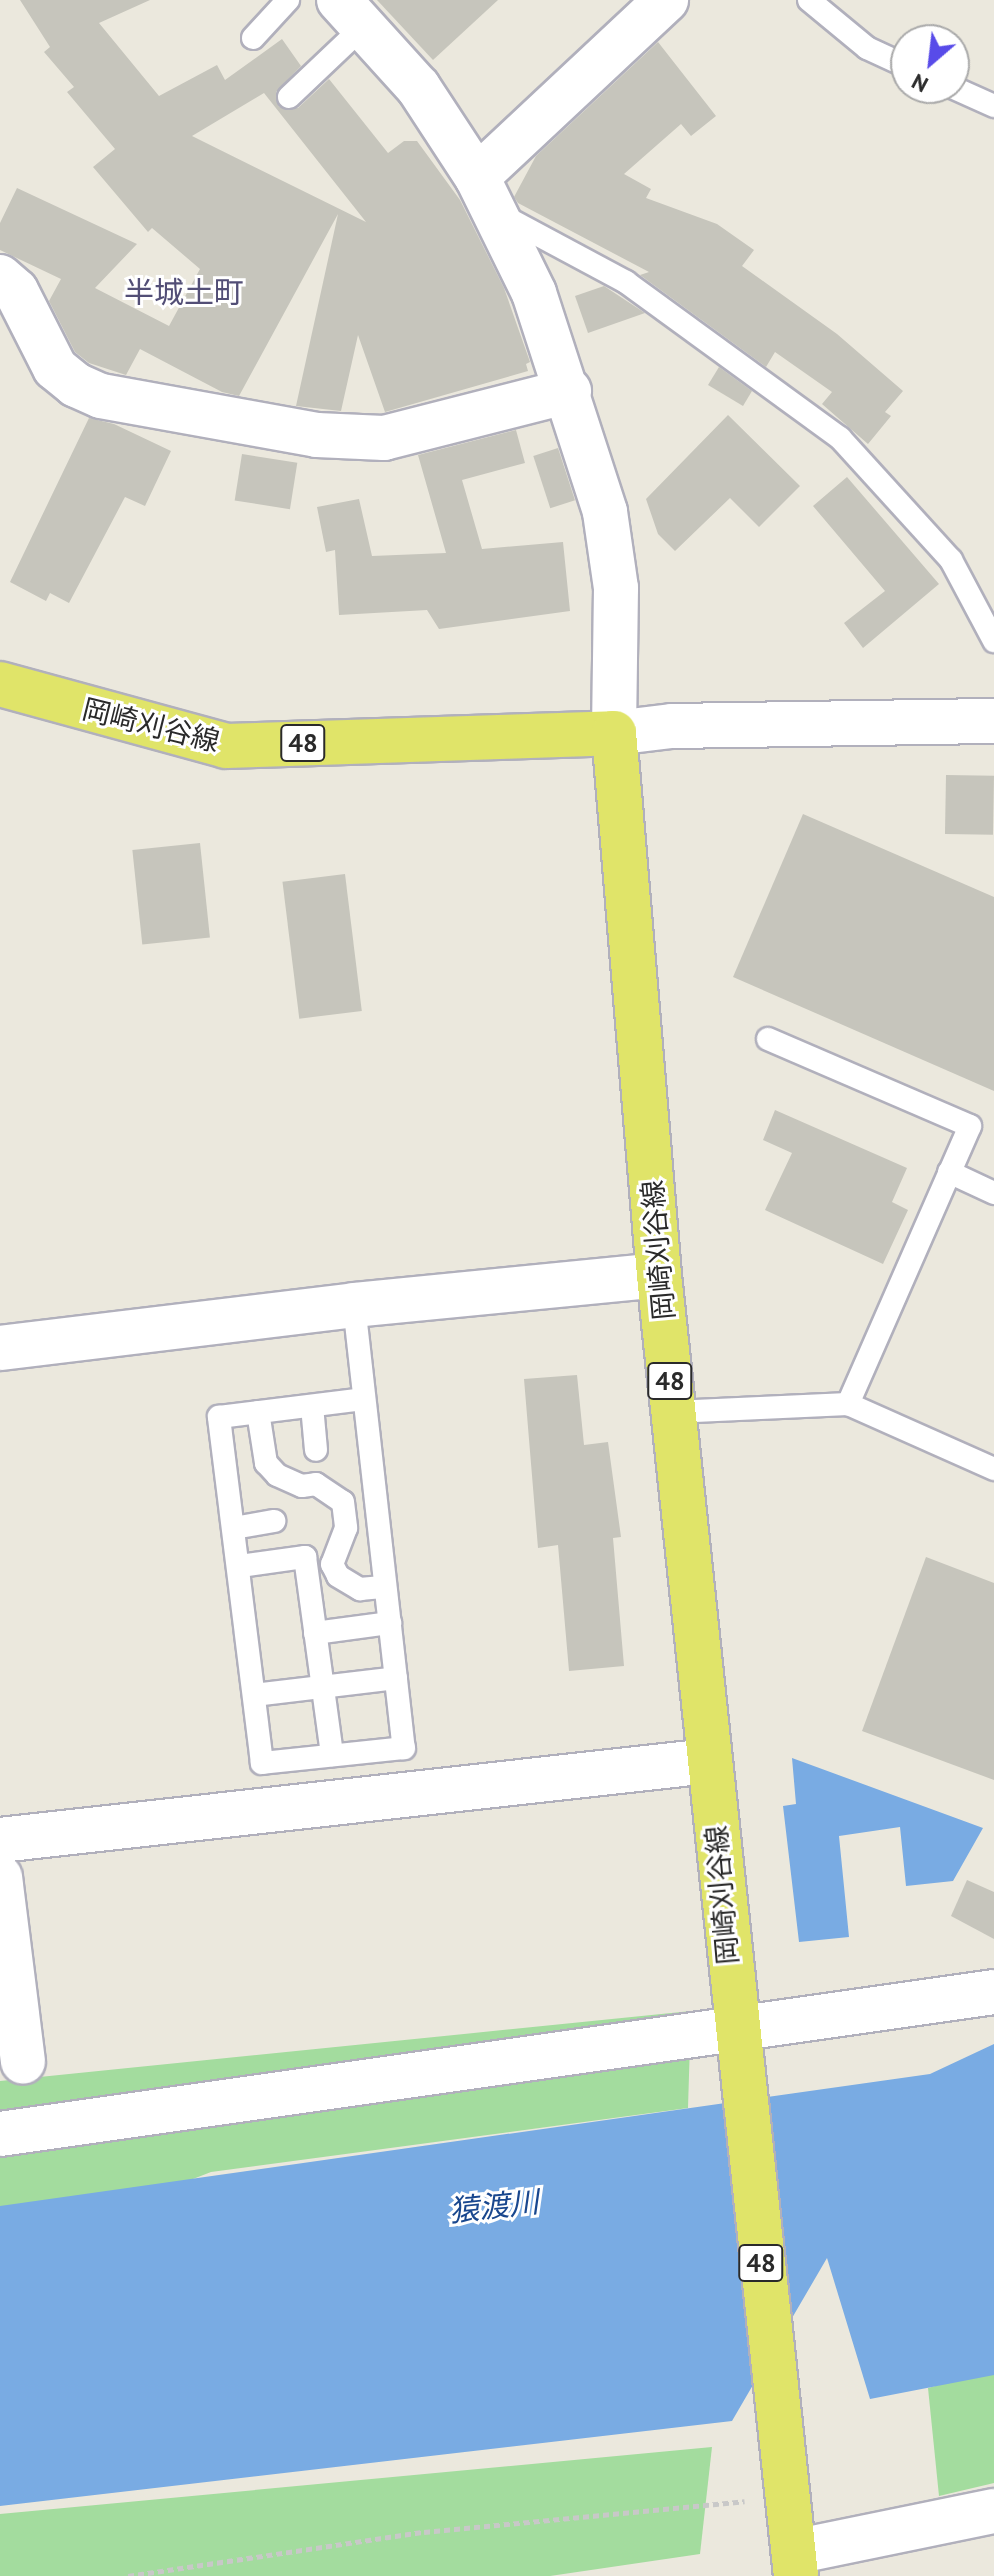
<!DOCTYPE html>
<meta charset="utf-8">
<style>
body{margin:0}
#map{position:relative;width:994px;height:2576px;overflow:hidden;background:#ebe8dd;font-family:"PT Sans","Noto Sans JP",sans-serif}
div>[style]{position:absolute}
[style*='--x']{left:calc(var(--x)*1px);top:calc(var(--y)*1px);width:calc(var(--w)*1px);rotate:calc(var(--a)*1deg)}
.green>*{inset:0;background:#a3dc9e}
.water>*{inset:0;background:#79abe3}
.building>*{inset:0;background:#c6c5bc;transform-origin:0 0}
.path>*{height:5px;margin-top:-2.5px;transform-origin:0;background:repeating-linear-gradient(90deg,#c8c8c8 0 6px,transparent 0 10px)}
.roads{filter:drop-shadow(2px 0 #b1b0bc) drop-shadow(-2px 0 #b1b0bc) drop-shadow(0 2px #b1b0bc) drop-shadow(0 -2px #b1b0bc)}
.lane>*{height:22px;margin:-11px;padding:0 11px;transform-origin:11px;border-radius:11px;background:#fff}
.street>*{height:44px;margin:-22px;padding:0 22px;transform-origin:22px;border-radius:22px;background:#fff}
.secondary>*{height:44px;margin:-22px;padding:0 22px;transform-origin:22px;border-radius:22px;background:#fff}
.primary>*{height:44px;margin:-22px;padding:0 22px;transform-origin:22px;border-radius:22px;background:#e0e469}
span{translate:-50% -50%;white-space:nowrap;text-align:center;line-height:1.15;-webkit-text-stroke:6px #fff;paint-order:stroke}
.shield-label span{padding:2px 6px;background:#fff;border:2px solid;border-radius:6px;-webkit-text-stroke-width:0}
.shield-label{font-size:26px;color:#2a2a2a;font-weight:700}
.street-label{font-size:28px;color:#2a2a2a}
.neighbourhood-label{font-size:30px;color:#524e76}
.water-label{font-size:30px;color:#19478e;font-style:italic}
.north{position:absolute;left:890px;top:24px;width:80px;height:80px;box-sizing:border-box;background:#fff;border:2px solid #aaa;border-radius:50%;rotate:208deg;font-size:22px;font-weight:700;line-height:32px;text-align:center;color:#2a2a2a}
.north::after{content:'';display:block;margin:auto;width:28px;height:36px;background:#584be9;clip-path:polygon(50% 0,100% 100%,50% 72%,0 100%)}
</style>
<div id="map">
<div class="green">
<div style="clip-path:polygon(691px 2011px,688px 2108px,211px 2172px,0 2254px,0 2081px)"></div>
<div style="clip-path:polygon(994px 2370px,994px 2483px,939px 2496px,928px 2388px)"></div>
<div style="clip-path:polygon(712px 2447px,700px 2554px,550px 2576px,0 2576px,0 2514px)"></div>
</div>
<div class="water">
<div style="clip-path:polygon(792px 1758px,983px 1828px,953px 1881px,906px 1886px,900px 1827px,839px 1836px,849px 1937px,799px 1942px,783px 1806px,796px 1804px)"></div>
<div style="clip-path:polygon(994px 2044px,994px 2375px,870px 2399px,827px 2258px,732px 2421px,0 2506px,0 2206px,930px 2074px)"></div>
</div>
<div class="building">
<div style="clip-path:polygon(evenodd,20px 0,150px 0,99px 23px,159px 96px,217px 65px,225px 80px,282px 39px,301px 66px,276px 92px,279px 107px,298px 108px,329px 79px,388px 153px,404px 141px,417px 141px,460px 200px,504px 288px,530px 362px,526px 364px,528px 371px,385px 412px,358px 335px,341px 411px,296px 406px,338px 214px,239px 396px,222px 392px,140px 349px,126px 375px,89px 363px,75px 352px,49px 301px,61px 279px,0 250px,0 223px,17px 188px,137px 244px,95px 288px,169px 326px,200px 269px,152px 228px,148px 232px,93px 167px,115px 149px,67px 92px,74px 87px,44px 52px,50px 47px,20px 0,264px 93px,366px 222px,192px 136px,264px 93px)"></div>
<div style="clip-path:polygon(377px 0,498px 0,433px 60px)"></div>
<div style="clip-path:polygon(658px 42px,716px 116px,691px 136px,681px 124px,624px 174px,651px 189px,646px 198px,717px 224px,754px 250px,742px 266px,837px 334px,903px 391px,885px 412px,891px 416px,868px 444px,822px 404px,832px 392px,775px 352px,766px 367px,640px 275px,649px 272px,518px 203px,514px 197px,536px 156px)"></div>
<div style="clip-path:polygon(604px 286px,645px 313px,588px 333px,575px 296px)"></div>
<div style="clip-path:polygon(719px 367px,752px 391px,743px 406px,708px 385px)"></div>
<div style="clip-path:polygon(728px 415px,800px 486px,759px 527px,730px 498px,675px 551px,658px 534px,646px 499px)"></div>
<div style="clip-path:polygon(89px 418px,114px 424px,171px 451px,145px 506px,125px 497px,69px 603px,50px 593px,46px 601px,10px 582px)"></div>
<div style="clip-path:polygon(516px 430px,525px 463px,462px 480px,482px 549px,563px 542px,570px 611px,439px 629px,427px 610px,339px 615px,335px 550px,326px 552px,317px 507px,359px 499px,372px 556px,446px 553px,418px 455px)"></div>
<div style="left:558px;top:448px;width:55px;height:26px;rotate:72deg"></div>
<div style="left:242px;top:454px;width:56px;height:47px;rotate:9deg"></div>
<div style="clip-path:polygon(847px 477px,939px 584px,863px 648px,844px 623px,885px 591px,813px 506px)"></div>
<div style="left:946px;top:775px;width:48px;height:59px;rotate:1deg"></div>
<div style="clip-path:polygon(803px 814px,994px 897px,994px 1091px,733px 977px)"></div>
<div style="left:200px;top:843px;width:95px;height:68px;rotate:84deg"></div>
<div style="left:345px;top:874px;width:138px;height:63px;rotate:83deg"></div>
<div style="clip-path:polygon(775px 1110px,907px 1168px,892px 1202px,908px 1210px,883px 1264px,765px 1210px,792px 1153px,763px 1140px)"></div>
<div style="clip-path:polygon(577px 1375px,584px 1445px,608px 1442px,621px 1537px,613px 1538px,624px 1666px,569px 1671px,558px 1545px,538px 1548px,524px 1379px)"></div>
<div style="clip-path:polygon(926px 1557px,994px 1583px,994px 1780px,862px 1731px)"></div>
<div style="clip-path:polygon(967px 1880px,994px 1892px,994px 1939px,951px 1916px)"></div>
</div>
<div class="path">
<div style="--x:128;--y:2576;--w:299;--a:-8.5"></div>
<div style="--x:424;--y:2532;--w:322;--a:-5.5"></div>
</div>
<div class="roads">
<div class="lane">
<div style="--x:809;--y:0;--w:75;--a:39.6"></div>
<div style="--x:867;--y:48;--w:43;--a:24.8"></div>
<div style="--x:253;--y:38;--w:52;--a:-47.4"></div>
<div style="--x:954;--y:88;--w:44;--a:24.2"></div>
<div style="--x:289;--y:97;--w:105;--a:-43.5"></div>
<div style="--x:501;--y:215;--w:142;--a:28.2"></div>
<div style="--x:626;--y:282;--w:265;--a:36.1"></div>
<div style="--x:840;--y:438;--w:165;--a:47.7"></div>
<div style="--x:951;--y:560;--w:92;--a:62"></div>
<div style="--x:768;--y:1039;--w:220;--a:23.3"></div>
<div style="--x:970;--y:1126;--w:304;--a:113.7"></div>
<div style="--x:949;--y:1172;--w:50;--a:25"></div>
<div style="--x:354;--y:1305;--w:446;--a:83.6"></div>
<div style="--x:404;--y:1748;--w:143;--a:174"></div>
<div style="--x:262;--y:1763;--w:349;--a:-97.1"></div>
<div style="--x:219;--y:1417;--w:145;--a:-7.1"></div>
<div style="--x:312;--y:1406;--w:44;--a:84.8"></div>
<div style="--x:258;--y:1412;--w:52;--a:81.1"></div>
<div style="--x:266;--y:1463;--w:16;--a:47"></div>
<div style="--x:277;--y:1475;--w:27;--a:24"></div>
<div style="--x:302;--y:1486;--w:14;--a:-8"></div>
<div style="--x:316;--y:1484;--w:32;--a:34"></div>
<div style="--x:343;--y:1502;--w:26;--a:83"></div>
<div style="--x:346;--y:1528;--w:39;--a:111"></div>
<div style="--x:332;--y:1564;--w:13;--a:63"></div>
<div style="--x:338;--y:1576;--w:26;--a:31"></div>
<div style="--x:360;--y:1589;--w:25;--a:-5"></div>
<div style="--x:673;--y:1412;--w:175;--a:-2.6"></div>
<div style="--x:848;--y:1404;--w:160;--a:24"></div>
<div style="--x:234;--y:1528;--w:41;--a:-9.9"></div>
<div style="--x:240;--y:1566;--w:66;--a:-7.9"></div>
<div style="--x:305;--y:1557;--w:200;--a:82.2"></div>
<div style="--x:315;--y:1633;--w:76;--a:-7.6"></div>
<div style="--x:254;--y:1695;--w:143;--a:-6.8"></div>
</div>
<div class="street">
<div style="--x:339;--y:0;--w:118;--a:47.8"></div>
<div style="--x:418;--y:87;--w:108;--a:56.8"></div>
<div style="--x:477;--y:177;--w:129;--a:63.8"></div>
<div style="--x:534;--y:293;--w:230;--a:72"></div>
<div style="--x:605;--y:512;--w:77;--a:81.8"></div>
<div style="--x:616;--y:588;--w:145;--a:90.8"></div>
<div style="--x:477;--y:177;--w:259;--a:-43.1"></div>
<div style="--x:0;--y:277;--w:21;--a:41"></div>
<div style="--x:16;--y:291;--w:86;--a:63.1"></div>
<div style="--x:55;--y:368;--w:27;--a:39"></div>
<div style="--x:76;--y:385;--w:27;--a:24"></div>
<div style="--x:101;--y:396;--w:219;--a:10.2"></div>
<div style="--x:317;--y:435;--w:67;--a:2.6"></div>
<div style="--x:384;--y:438;--w:191;--a:-14.3"></div>
<div style="--x:0;--y:1348;--w:357;--a:-6.9"></div>
<div style="--x:354;--y:1305;--w:306;--a:-5.6"></div>
<div style="--x:0;--y:1840;--w:713;--a:-6.36"></div>
<div style="--x:0;--y:1877;--w:186;--a:82.9"></div>
<div style="--x:0;--y:2134;--w:1004;--a:-8.13"></div>
</div>
<div class="secondary">
<div style="--x:614;--y:733;--w:58;--a:-6.9"></div>
<div style="--x:672;--y:726;--w:322;--a:-0.9"></div>
<div style="--x:794;--y:2552;--w:204;--a:-11.6"></div>
</div>
<div class="primary">
<div style="--x:0;--y:684;--w:234;--a:15.3"></div>
<div style="--x:226;--y:746;--w:388;--a:-1.9"></div>
<div style="--x:614;--y:733;--w:544;--a:85.25"></div>
<div style="--x:659;--y:1275;--w:1308;--a:83.99"></div>
</div>
</div>
<div class="shield-label">
<span style="left:303px;top:743px">48</span>
<span style="left:670px;top:1381px">48</span>
<span style="left:761px;top:2263px">48</span>
</div>
<div class="street-label">
<span style="left:151px;top:725px;rotate:14deg">岡崎刈谷線</span>
<span style="left:658px;top:1250px;rotate:-95deg">岡崎刈谷線</span>
<span style="left:722px;top:1895px;rotate:-95deg">岡崎刈谷線</span>
</div>
<div class="neighbourhood-label">
<span style="left:184px;top:292px">半城土町</span>
</div>
<div class="water-label">
<span style="left:494px;top:2206px;rotate:-6deg">猿渡川</span>
</div>
<div class="north">N</div>
</div>
